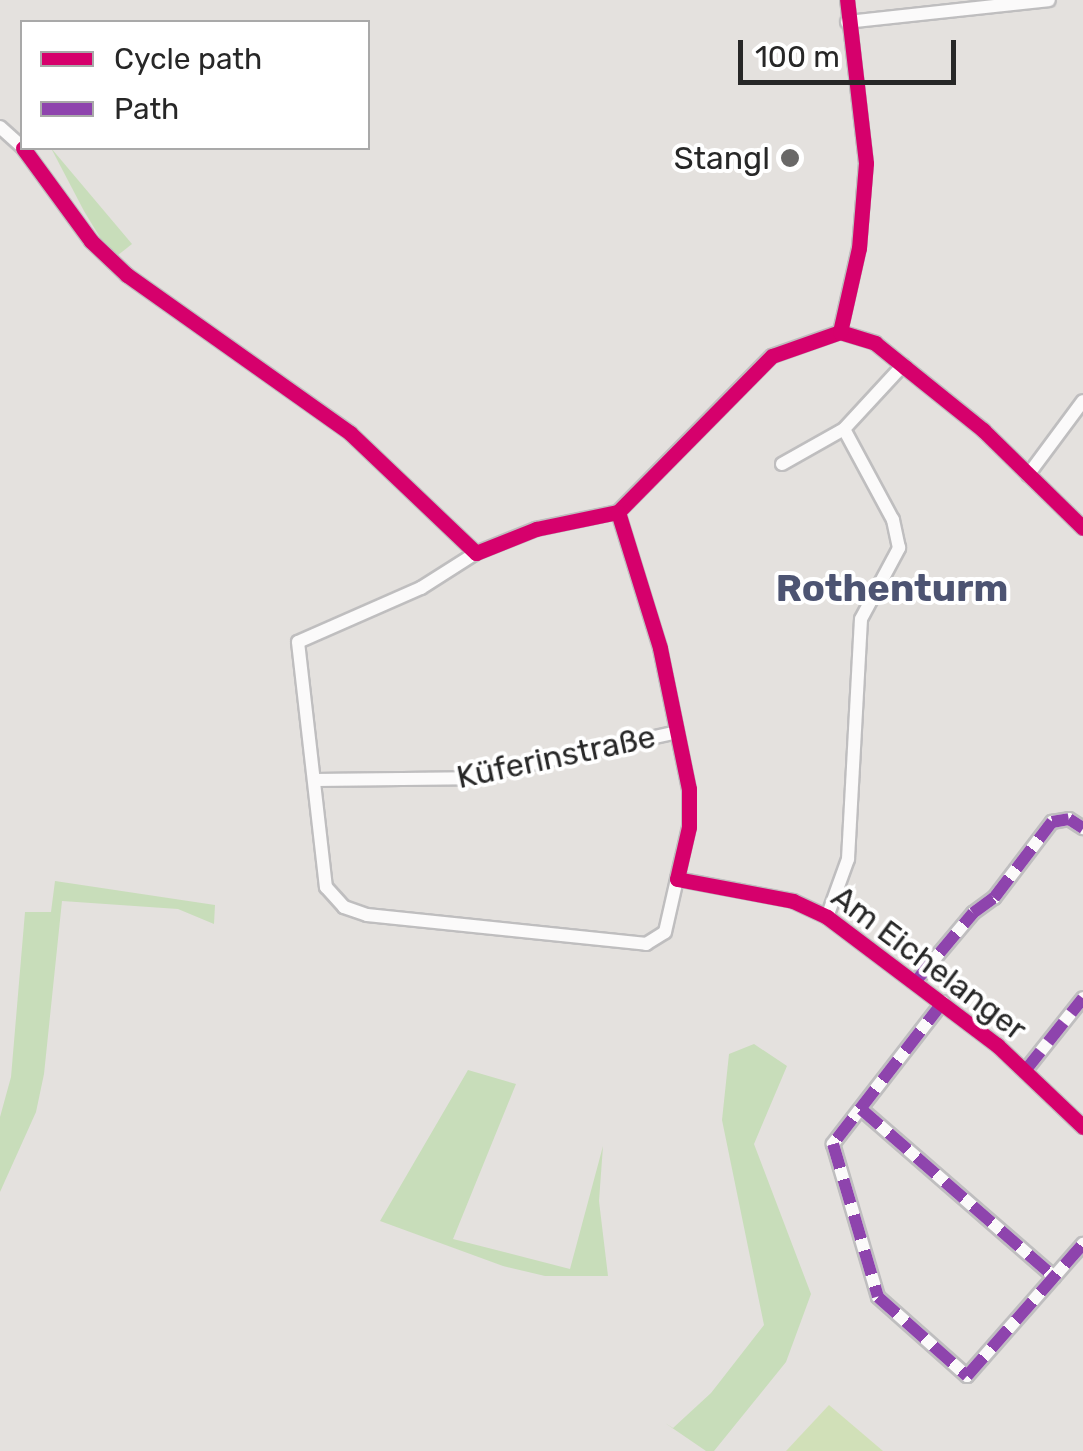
<!DOCTYPE html>
<meta charset="utf-8">
<style>
body{margin:0}
#map{position:relative;width:1083px;height:1451px;overflow:hidden;background:#e4e1de;font-family:Rubik,sans-serif}
div>[style]{position:absolute}
[style*='--x']{left:calc(var(--x)*1px);top:calc(var(--y)*1px);width:calc(var(--w)*1px);rotate:calc(var(--a)*1deg)}
.green>*{inset:0;background:#c8ddba}
.pitch>*{inset:0;background:#d1e0b8}
.roads{filter:drop-shadow(2px 0 #bfbebf) drop-shadow(-2px 0 #bfbebf) drop-shadow(0 2px #bfbebf) drop-shadow(0 -2px #bfbebf)}
.street>*{height:12px;margin:-6px;padding:0 6px;transform-origin:6px;border-radius:6px;background:#fbfafa}
.quiet>*{height:12px;margin-top:-6px;transform-origin:0;background:repeating-linear-gradient(90deg,#8e44ad 0 25px,transparent 0 37px)}
.cycleway>*{height:15px;margin:-7.5px;padding:0 7.5px;transform-origin:7.5px;border-radius:7.5px;background:#d6006c}
.dots>*{width:28px;height:28px;translate:-50% -50%;box-sizing:border-box;border:5px solid #fff;border-radius:50%}
span{translate:-50% -50%;white-space:nowrap;text-align:center;line-height:1.15;-webkit-text-stroke:8px #fff;paint-order:stroke}
.poi-label{font-size:32px;color:#272727}
.right{translate:-100% -50%;text-align:right}
.street-label{font-size:32px;color:#272727}
.quarter-label{font-size:38px;color:#4d5472;font-weight:700}
.legend{position:absolute;left:20px;top:20px;width:350px;height:130px;box-sizing:border-box;background:#fff;border:2px solid #a9a9a9;margin:0;padding:12px 18px;list-style:none;font-size:30px;color:#272727}
.legend li{display:flex;align-items:center;gap:20px;height:50px}
.legend b{width:50px;border:2px solid #a9a9a9}
.scale{position:absolute;left:738px;top:40px;width:218px;height:45px;box-sizing:border-box;border:5px solid #272727;border-top:0;padding-left:12px;font-size:30px;line-height:35px;white-space:nowrap;color:#272727;-webkit-text-stroke:8px #fff;paint-order:stroke}
</style>
<div id="map">
<div class="green">
<div style="clip-path:polygon(51px 148px,132px 244px,113px 259px,84px 211px)"></div>
<div style="clip-path:polygon(55px 881px,215px 905px,214px 924px,178px 909px,62px 901px,44px 1074px,36px 1112px,0 1192px,0 1117px,11px 1077px,25px 912px,51px 912px)"></div>
<div style="clip-path:polygon(754px 1044px,787px 1066px,754px 1144px,811px 1294px,786px 1362px,714px 1451px,706px 1451px,665px 1423px,673px 1428px,711px 1393px,764px 1325px,722px 1120px,729px 1054px)"></div>
<div style="clip-path:polygon(468px 1070px,516px 1084px,453px 1239px,570px 1269px,603px 1146px,599px 1201px,608px 1276px,545px 1276px,503px 1266px,380px 1221px)"></div>
</div>
<div class="pitch">
<div style="clip-path:polygon(829px 1405px,883px 1451px,786px 1451px)"></div>
</div>
<div class="roads">
<div class="street">
<div style="--x:847;--y:22;--w:203;--a:-6.2"></div>
<div style="--x:0;--y:127;--w:30;--a:42"></div>
<div style="--x:23;--y:148;--w:115;--a:53.8"></div>
<div style="--x:91;--y:241;--w:50;--a:43.4"></div>
<div style="--x:127;--y:275;--w:273;--a:35.3"></div>
<div style="--x:350;--y:433;--w:174;--a:43.6"></div>
<div style="--x:476;--y:553;--w:65;--a:-21.8"></div>
<div style="--x:536;--y:529;--w:84;--a:-11.7"></div>
<div style="--x:618;--y:512;--w:219;--a:-45.4"></div>
<div style="--x:772;--y:356;--w:72;--a:-19.4"></div>
<div style="--x:840;--y:332;--w:37;--a:17"></div>
<div style="--x:875;--y:343;--w:40;--a:39"></div>
<div style="--x:906;--y:368;--w:99;--a:38.8"></div>
<div style="--x:983;--y:430;--w:140;--a:44.4"></div>
<div style="--x:840;--y:332;--w:86;--a:-77.3"></div>
<div style="--x:859;--y:248;--w:85;--a:-85.3"></div>
<div style="--x:866;--y:163;--w:164;--a:-96.6"></div>
<div style="--x:782;--y:464;--w:71;--a:-29.4"></div>
<div style="--x:1028;--y:475;--w:92;--a:-53.4"></div>
<div style="--x:618;--y:512;--w:142;--a:72.8"></div>
<div style="--x:660;--y:648;--w:144;--a:78.4"></div>
<div style="--x:689;--y:789;--w:38;--a:90"></div>
<div style="--x:689;--y:827;--w:53;--a:103"></div>
<div style="--x:677;--y:879;--w:118;--a:10.7"></div>
<div style="--x:793;--y:901;--w:38;--a:25"></div>
<div style="--x:827;--y:917;--w:213;--a:37"></div>
<div style="--x:997;--y:1045;--w:119;--a:43.6"></div>
<div style="--x:476;--y:553;--w:65;--a:147.5"></div>
<div style="--x:421;--y:588;--w:134;--a:156.3"></div>
<div style="--x:298;--y:642;--w:247;--a:83.5"></div>
<div style="--x:326;--y:887;--w:27;--a:48"></div>
<div style="--x:344;--y:907;--w:24;--a:19"></div>
<div style="--x:367;--y:915;--w:281;--a:5.9"></div>
<div style="--x:646;--y:944;--w:22;--a:-32"></div>
<div style="--x:665;--y:932;--w:54;--a:-77.2"></div>
<div style="--x:315;--y:780;--w:153;--a:-0.7"></div>
<div style="--x:468;--y:778;--w:214;--a:-12.4"></div>
<div style="--x:827;--y:917;--w:62;--a:-70.1"></div>
<div style="--x:848;--y:859;--w:240;--a:-86.9"></div>
<div style="--x:861;--y:619;--w:81;--a:-61.8"></div>
<div style="--x:899;--y:548;--w:29;--a:-102"></div>
<div style="--x:893;--y:520;--w:103;--a:-118.3"></div>
<div style="--x:844;--y:429;--w:87;--a:-47.3"></div>
<div style="--x:916;--y:981;--w:89;--a:-50"></div>
<div style="--x:973;--y:913;--w:26;--a:-36"></div>
<div style="--x:994;--y:898;--w:96;--a:-52.7"></div>
<div style="--x:1052;--y:822;--w:17;--a:-10"></div>
<div style="--x:1069;--y:819;--w:17;--a:33"></div>
<div style="--x:943;--y:1002;--w:180;--a:127.8"></div>
<div style="--x:833;--y:1144;--w:159;--a:73.6"></div>
<div style="--x:878;--y:1297;--w:119;--a:41.6"></div>
<div style="--x:967;--y:1376;--w:176;--a:-48.7"></div>
<div style="--x:1025;--y:1071;--w:93;--a:-51.5"></div>
<div style="--x:861;--y:1109;--w:256;--a:41"></div>
</div>
</div>
<div class="quiet">
<div style="--x:916;--y:981;--w:89;--a:-50"></div>
<div style="--x:973;--y:913;--w:26;--a:-36"></div>
<div style="--x:994;--y:898;--w:96;--a:-52.7"></div>
<div style="--x:1052;--y:822;--w:17;--a:-10"></div>
<div style="--x:1069;--y:819;--w:17;--a:33"></div>
<div style="--x:943;--y:1002;--w:180;--a:127.8"></div>
<div style="--x:833;--y:1144;--w:159;--a:73.6"></div>
<div style="--x:878;--y:1297;--w:119;--a:41.6"></div>
<div style="--x:967;--y:1376;--w:176;--a:-48.7"></div>
<div style="--x:1025;--y:1071;--w:93;--a:-51.5"></div>
<div style="--x:861;--y:1109;--w:256;--a:41"></div>
</div>
<div class="cycleway">
<div style="--x:23;--y:148;--w:115;--a:53.8"></div>
<div style="--x:91;--y:241;--w:50;--a:43.4"></div>
<div style="--x:127;--y:275;--w:273;--a:35.3"></div>
<div style="--x:350;--y:433;--w:174;--a:43.6"></div>
<div style="--x:476;--y:553;--w:65;--a:-21.8"></div>
<div style="--x:536;--y:529;--w:84;--a:-11.7"></div>
<div style="--x:618;--y:512;--w:219;--a:-45.4"></div>
<div style="--x:772;--y:356;--w:72;--a:-19.4"></div>
<div style="--x:840;--y:332;--w:37;--a:17"></div>
<div style="--x:875;--y:343;--w:40;--a:39"></div>
<div style="--x:906;--y:368;--w:99;--a:38.8"></div>
<div style="--x:983;--y:430;--w:140;--a:44.4"></div>
<div style="--x:840;--y:332;--w:86;--a:-77.3"></div>
<div style="--x:859;--y:248;--w:85;--a:-85.3"></div>
<div style="--x:866;--y:163;--w:164;--a:-96.6"></div>
<div style="--x:618;--y:512;--w:142;--a:72.8"></div>
<div style="--x:660;--y:648;--w:144;--a:78.4"></div>
<div style="--x:689;--y:789;--w:38;--a:90"></div>
<div style="--x:689;--y:827;--w:53;--a:103"></div>
<div style="--x:677;--y:879;--w:118;--a:10.7"></div>
<div style="--x:793;--y:901;--w:38;--a:25"></div>
<div style="--x:827;--y:917;--w:213;--a:37"></div>
<div style="--x:997;--y:1045;--w:119;--a:43.6"></div>
</div>
<div class="dots">
<div style="left:790px;top:158px;background:#696867"></div>
</div>
<div class="poi-label">
<span class="right" style="left:770px;top:158px">Stangl</span>
</div>
<div class="street-label">
<span style="left:556px;top:757px;rotate:-12deg">Küferinstraße</span>
<span style="left:929px;top:963px;rotate:37deg">Am Eichelanger</span>
</div>
<div class="quarter-label">
<span style="left:892px;top:589px">Rothenturm</span>
</div>
<ul class="legend">
<li><b style="height:12px;background:#d6006c"></b>Cycle path</li>
<li><b style="height:12px;background:#8e44ad"></b>Path</li>
</ul>
<div class="scale">100 m</div>
</div>
